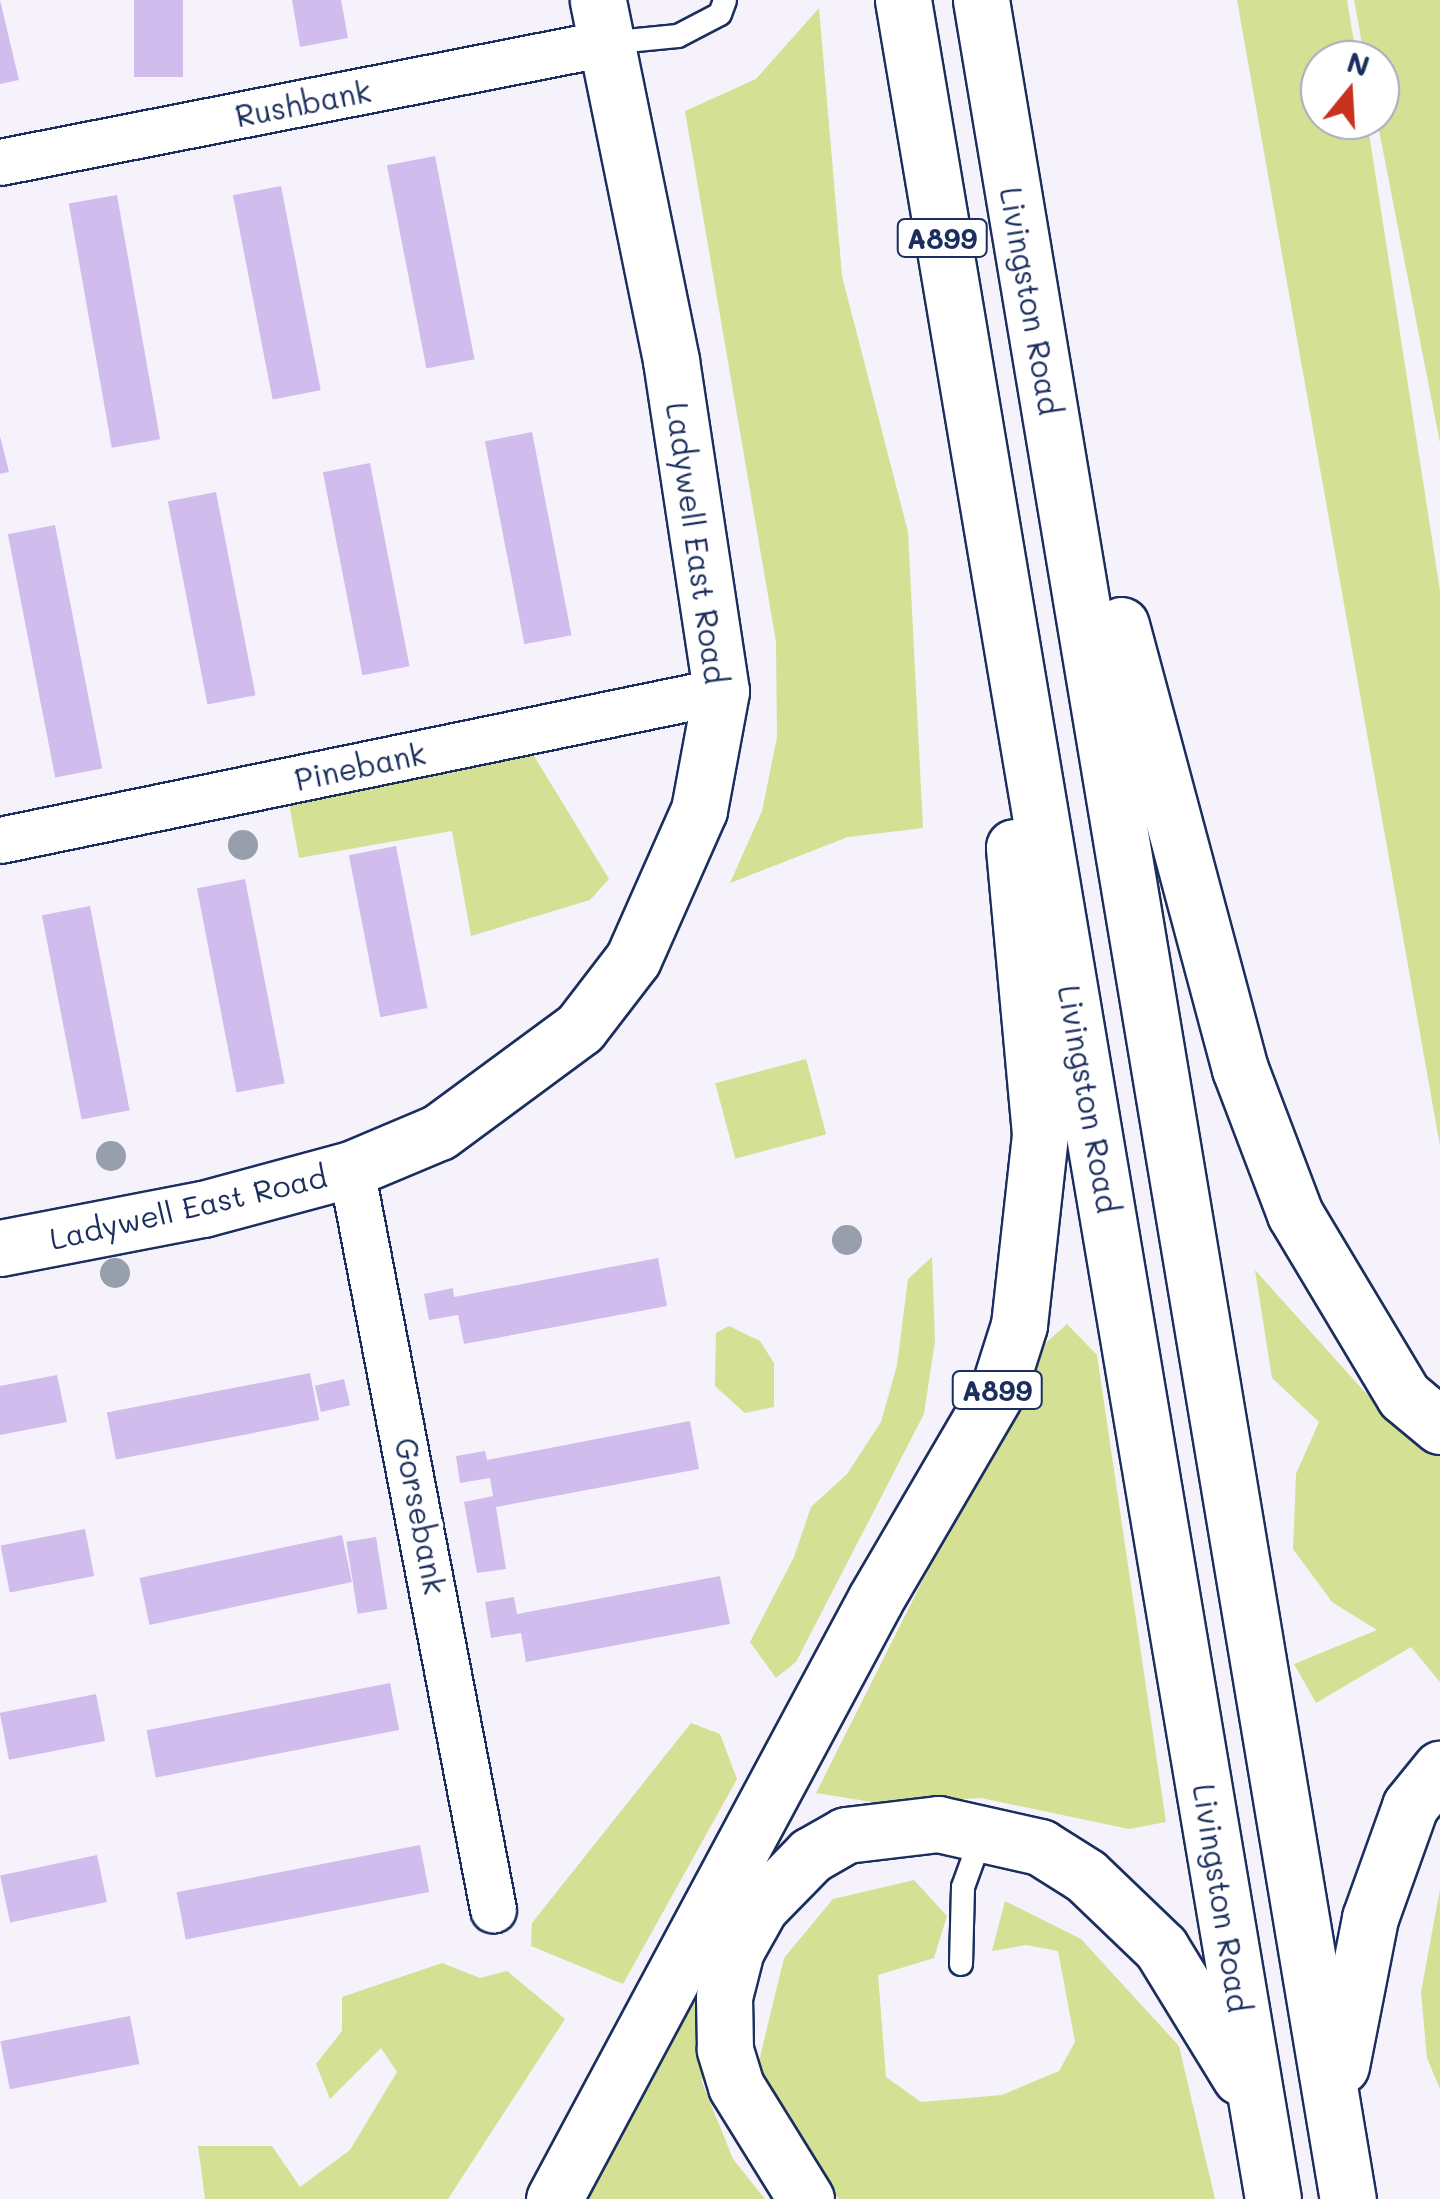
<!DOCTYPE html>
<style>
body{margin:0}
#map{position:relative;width:1440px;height:2199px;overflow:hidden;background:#f6f2fc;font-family:Mali,sans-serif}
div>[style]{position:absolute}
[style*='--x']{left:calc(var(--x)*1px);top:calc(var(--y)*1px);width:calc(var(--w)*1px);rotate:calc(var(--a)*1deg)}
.green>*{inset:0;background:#d4e093;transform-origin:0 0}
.building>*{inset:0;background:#d0bdee;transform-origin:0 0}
.roads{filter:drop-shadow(2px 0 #1b2f5e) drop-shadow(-2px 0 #1b2f5e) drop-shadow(0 2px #1b2f5e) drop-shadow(0 -2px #1b2f5e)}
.service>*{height:22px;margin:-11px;padding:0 11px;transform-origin:11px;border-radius:11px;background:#fff}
.minor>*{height:45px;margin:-22.5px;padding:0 22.5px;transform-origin:22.5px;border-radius:22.5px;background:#fff}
.tertiary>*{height:55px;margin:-27.5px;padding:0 27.5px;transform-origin:27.5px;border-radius:27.5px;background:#fff}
.primary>*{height:55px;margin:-27.5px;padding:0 27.5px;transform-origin:27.5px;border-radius:27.5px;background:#fff}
.trees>*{width:30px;height:30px;margin:-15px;border-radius:50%;background:#979fac}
span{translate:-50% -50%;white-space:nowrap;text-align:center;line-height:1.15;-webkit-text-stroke:9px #fff;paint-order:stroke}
.shield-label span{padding:2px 8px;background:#fff;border:2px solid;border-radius:8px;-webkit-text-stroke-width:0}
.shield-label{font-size:28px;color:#1b2f5e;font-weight:700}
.street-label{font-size:30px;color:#1b2f5e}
.north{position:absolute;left:1300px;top:40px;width:100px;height:100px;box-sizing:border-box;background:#fff;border:2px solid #a4acbf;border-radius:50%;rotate:18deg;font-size:28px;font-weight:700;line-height:40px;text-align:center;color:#1b2f5e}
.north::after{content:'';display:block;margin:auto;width:35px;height:45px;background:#c8321e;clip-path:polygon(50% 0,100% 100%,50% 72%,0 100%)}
</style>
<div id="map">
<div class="green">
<div style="clip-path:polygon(1237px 0,1347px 0,1357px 60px,1320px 60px,1320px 120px,1367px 120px,1440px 591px,1440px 1146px)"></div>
<div style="clip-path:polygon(1354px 0,1440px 0,1440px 443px,1377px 120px,1380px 60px,1365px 60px)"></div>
<div style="clip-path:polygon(819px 8px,842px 276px,908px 532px,923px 828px,848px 837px,730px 883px,762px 811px,777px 737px,776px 642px,685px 111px,756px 79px)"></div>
<div style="clip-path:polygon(528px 746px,609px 879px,590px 900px,471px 936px,452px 831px,299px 858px,288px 798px)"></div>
<div style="left:806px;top:1059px;width:78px;height:94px;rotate:75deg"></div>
<div style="clip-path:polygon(932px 1257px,935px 1341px,924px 1414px,796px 1662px,776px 1678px,750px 1642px,794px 1557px,811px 1507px,847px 1474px,881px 1422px,897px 1365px,908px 1279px)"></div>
<div style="clip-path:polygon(1255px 1270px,1364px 1391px,1440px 1449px,1440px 1682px,1411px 1647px,1316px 1703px,1294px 1664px,1377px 1630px,1332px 1602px,1293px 1549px,1296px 1474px,1319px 1422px,1272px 1378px)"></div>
<div style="clip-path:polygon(1067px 1324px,1097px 1355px,1166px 1822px,1129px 1829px,981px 1798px,885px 1804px,816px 1793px,1039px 1349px)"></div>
<div style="clip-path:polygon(729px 1326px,760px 1341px,774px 1363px,774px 1407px,745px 1413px,715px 1386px,716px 1333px)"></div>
<div style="clip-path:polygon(691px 1723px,720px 1734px,737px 1779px,623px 1984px,531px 1946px,532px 1923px)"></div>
<div style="clip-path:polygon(914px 1880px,947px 1916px,934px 1958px,878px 1975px,886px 2077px,921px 2102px,1002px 2095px,1059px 2071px,1075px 2042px,1058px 1951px,1026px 1945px,992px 1951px,1005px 1901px,1081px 1939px,1179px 2046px,1215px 2199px,839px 2199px,780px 2135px,759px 2061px,784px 1958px,833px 1899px)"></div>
<div style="clip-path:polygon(1440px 1889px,1440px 2089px,1427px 2058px,1421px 1992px)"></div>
<div style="clip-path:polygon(442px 1963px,480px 1978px,507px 1971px,565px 2019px,448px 2199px,205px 2199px,198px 2146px,272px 2146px,300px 2187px,350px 2150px,397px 2072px,381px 2048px,330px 2099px,316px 2064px,342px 2031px,342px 1997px)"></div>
<div style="clip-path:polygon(684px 1999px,708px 2008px,702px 2082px,733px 2159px,765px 2199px,577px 2199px)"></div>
</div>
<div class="building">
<div style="clip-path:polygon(0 0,19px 80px,0 84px)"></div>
<div style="left:134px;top:0;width:49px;height:77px"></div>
<div style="clip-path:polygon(292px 0,341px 0,348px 38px,300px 47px)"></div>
<div style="left:435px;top:156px;width:207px;height:49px;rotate:79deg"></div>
<div style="left:281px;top:186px;width:208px;height:49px;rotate:79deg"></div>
<div style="left:117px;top:195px;width:248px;height:49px;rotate:80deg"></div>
<div style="left:532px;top:432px;width:207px;height:48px;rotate:79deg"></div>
<div style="clip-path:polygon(0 436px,9px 472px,0 474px)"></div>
<div style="left:370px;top:463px;width:207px;height:48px;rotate:79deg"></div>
<div style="left:216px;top:492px;width:207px;height:49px;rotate:79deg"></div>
<div style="left:55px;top:525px;width:248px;height:48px;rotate:79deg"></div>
<div style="left:396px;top:846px;width:165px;height:48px;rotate:79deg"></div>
<div style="left:245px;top:879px;width:208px;height:49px;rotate:79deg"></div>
<div style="left:90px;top:906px;width:208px;height:49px;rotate:79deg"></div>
<div style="clip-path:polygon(658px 1258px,667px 1306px,464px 1344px,458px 1315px,429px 1320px,424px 1294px,453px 1288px,454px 1297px)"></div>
<div style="left:310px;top:1373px;width:48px;height:207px;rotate:79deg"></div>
<div style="clip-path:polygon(57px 1375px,67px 1422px,0 1435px,0 1386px)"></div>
<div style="left:344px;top:1379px;width:27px;height:30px;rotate:77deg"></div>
<div style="clip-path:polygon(690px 1421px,699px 1469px,496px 1507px,506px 1569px,477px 1573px,464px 1502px,493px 1496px,490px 1478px,460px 1483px,456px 1456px,485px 1451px,487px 1460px)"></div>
<div style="left:85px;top:1529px;width:48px;height:86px;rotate:79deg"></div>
<div style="left:342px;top:1535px;width:48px;height:207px;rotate:78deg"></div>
<div style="left:376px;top:1537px;width:73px;height:30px;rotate:81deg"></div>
<div style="clip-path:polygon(720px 1576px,730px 1624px,526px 1662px,521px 1633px,491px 1638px,485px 1602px,514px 1597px,517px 1614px)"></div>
<div style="left:390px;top:1683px;width:48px;height:248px;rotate:79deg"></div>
<div style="left:96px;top:1694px;width:48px;height:98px;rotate:79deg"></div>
<div style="left:420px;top:1845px;width:48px;height:248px;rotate:79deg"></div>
<div style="left:97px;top:1855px;width:48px;height:99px;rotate:78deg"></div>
<div style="left:130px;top:2016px;width:49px;height:132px;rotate:79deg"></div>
</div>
<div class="roads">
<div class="service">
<div style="--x:606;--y:43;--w:72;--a:-5.6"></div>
<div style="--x:678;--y:36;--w:47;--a:-27.6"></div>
<div style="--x:720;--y:14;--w:15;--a:-70"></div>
<div style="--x:961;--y:1964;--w:77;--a:-88.5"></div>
<div style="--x:963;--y:1887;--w:59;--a:-70"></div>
</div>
<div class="minor">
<div style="--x:0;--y:162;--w:618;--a:-11.11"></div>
<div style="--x:0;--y:840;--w:736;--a:-11.68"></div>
<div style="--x:351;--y:1169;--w:754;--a:79.14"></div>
</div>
<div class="tertiary">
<div style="--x:0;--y:1248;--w:207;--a:-10.9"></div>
<div style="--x:203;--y:1209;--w:153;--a:-15.1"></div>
<div style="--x:351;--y:1169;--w:95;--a:-22.8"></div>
<div style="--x:439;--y:1132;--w:175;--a:-36.4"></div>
<div style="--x:580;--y:1028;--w:87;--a:-52.5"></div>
<div style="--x:633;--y:959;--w:163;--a:-66.1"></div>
<div style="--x:699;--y:810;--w:121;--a:-79.5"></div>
<div style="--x:721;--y:691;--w:335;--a:-98.6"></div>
<div style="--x:671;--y:360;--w:367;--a:-101.5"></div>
</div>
<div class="primary">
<div style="--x:903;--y:0;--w:2230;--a:80.45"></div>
<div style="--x:981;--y:0;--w:2229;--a:80.53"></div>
<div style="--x:1121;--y:625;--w:460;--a:75"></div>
<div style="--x:1240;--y:1069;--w:155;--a:69.2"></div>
<div style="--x:1295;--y:1214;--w:212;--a:59.1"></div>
<div style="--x:1404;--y:1396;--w:47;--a:39.8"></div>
<div style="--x:1341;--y:2066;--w:151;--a:-78.9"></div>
<div style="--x:1370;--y:1918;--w:119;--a:-70.3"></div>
<div style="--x:1410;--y:1806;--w:48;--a:-51"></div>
<div style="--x:554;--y:2199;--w:680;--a:-61.81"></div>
<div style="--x:875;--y:1600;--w:246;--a:-59.7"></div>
<div style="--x:999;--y:1388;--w:66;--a:-72.4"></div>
<div style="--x:1019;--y:1325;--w:192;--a:-83.7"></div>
<div style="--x:1040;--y:1134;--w:288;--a:-95.2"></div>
<div style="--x:806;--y:2199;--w:133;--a:-121.8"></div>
<div style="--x:736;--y:2086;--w:39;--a:-107"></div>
<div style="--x:725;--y:2049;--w:52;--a:-91.1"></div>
<div style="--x:724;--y:1997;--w:49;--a:-75.7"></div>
<div style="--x:736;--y:1950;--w:49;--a:-60.8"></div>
<div style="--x:760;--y:1907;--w:73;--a:-45.6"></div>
<div style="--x:811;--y:1855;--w:40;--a:-29.7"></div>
<div style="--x:846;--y:1835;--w:93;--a:-6.8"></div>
<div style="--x:938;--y:1824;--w:105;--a:12.7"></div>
<div style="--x:1040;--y:1847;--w:54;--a:32.2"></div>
<div style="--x:1086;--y:1876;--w:104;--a:43.8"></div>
<div style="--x:1161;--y:1948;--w:151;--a:58.5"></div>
</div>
</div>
<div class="trees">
<div style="left:243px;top:845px"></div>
<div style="left:111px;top:1156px"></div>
<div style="left:847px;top:1240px"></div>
<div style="left:115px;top:1273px"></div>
</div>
<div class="shield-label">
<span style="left:942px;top:238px">A899</span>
<span style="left:997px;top:1390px">A899</span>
</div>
<div class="street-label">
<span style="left:303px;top:103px;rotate:-11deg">Rushbank</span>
<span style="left:1031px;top:301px;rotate:80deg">Livingston Road</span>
<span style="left:697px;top:543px;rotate:82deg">Ladywell East Road</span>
<span style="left:360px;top:766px;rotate:-12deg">Pinebank</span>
<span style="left:1089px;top:1099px;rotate:80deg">Livingston Road</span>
<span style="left:188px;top:1207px;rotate:-13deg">Ladywell East Road</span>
<span style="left:421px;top:1516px;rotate:79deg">Gorsebank</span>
<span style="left:1222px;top:1898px;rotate:81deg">Livingston Road</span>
</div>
<div class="north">N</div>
</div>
